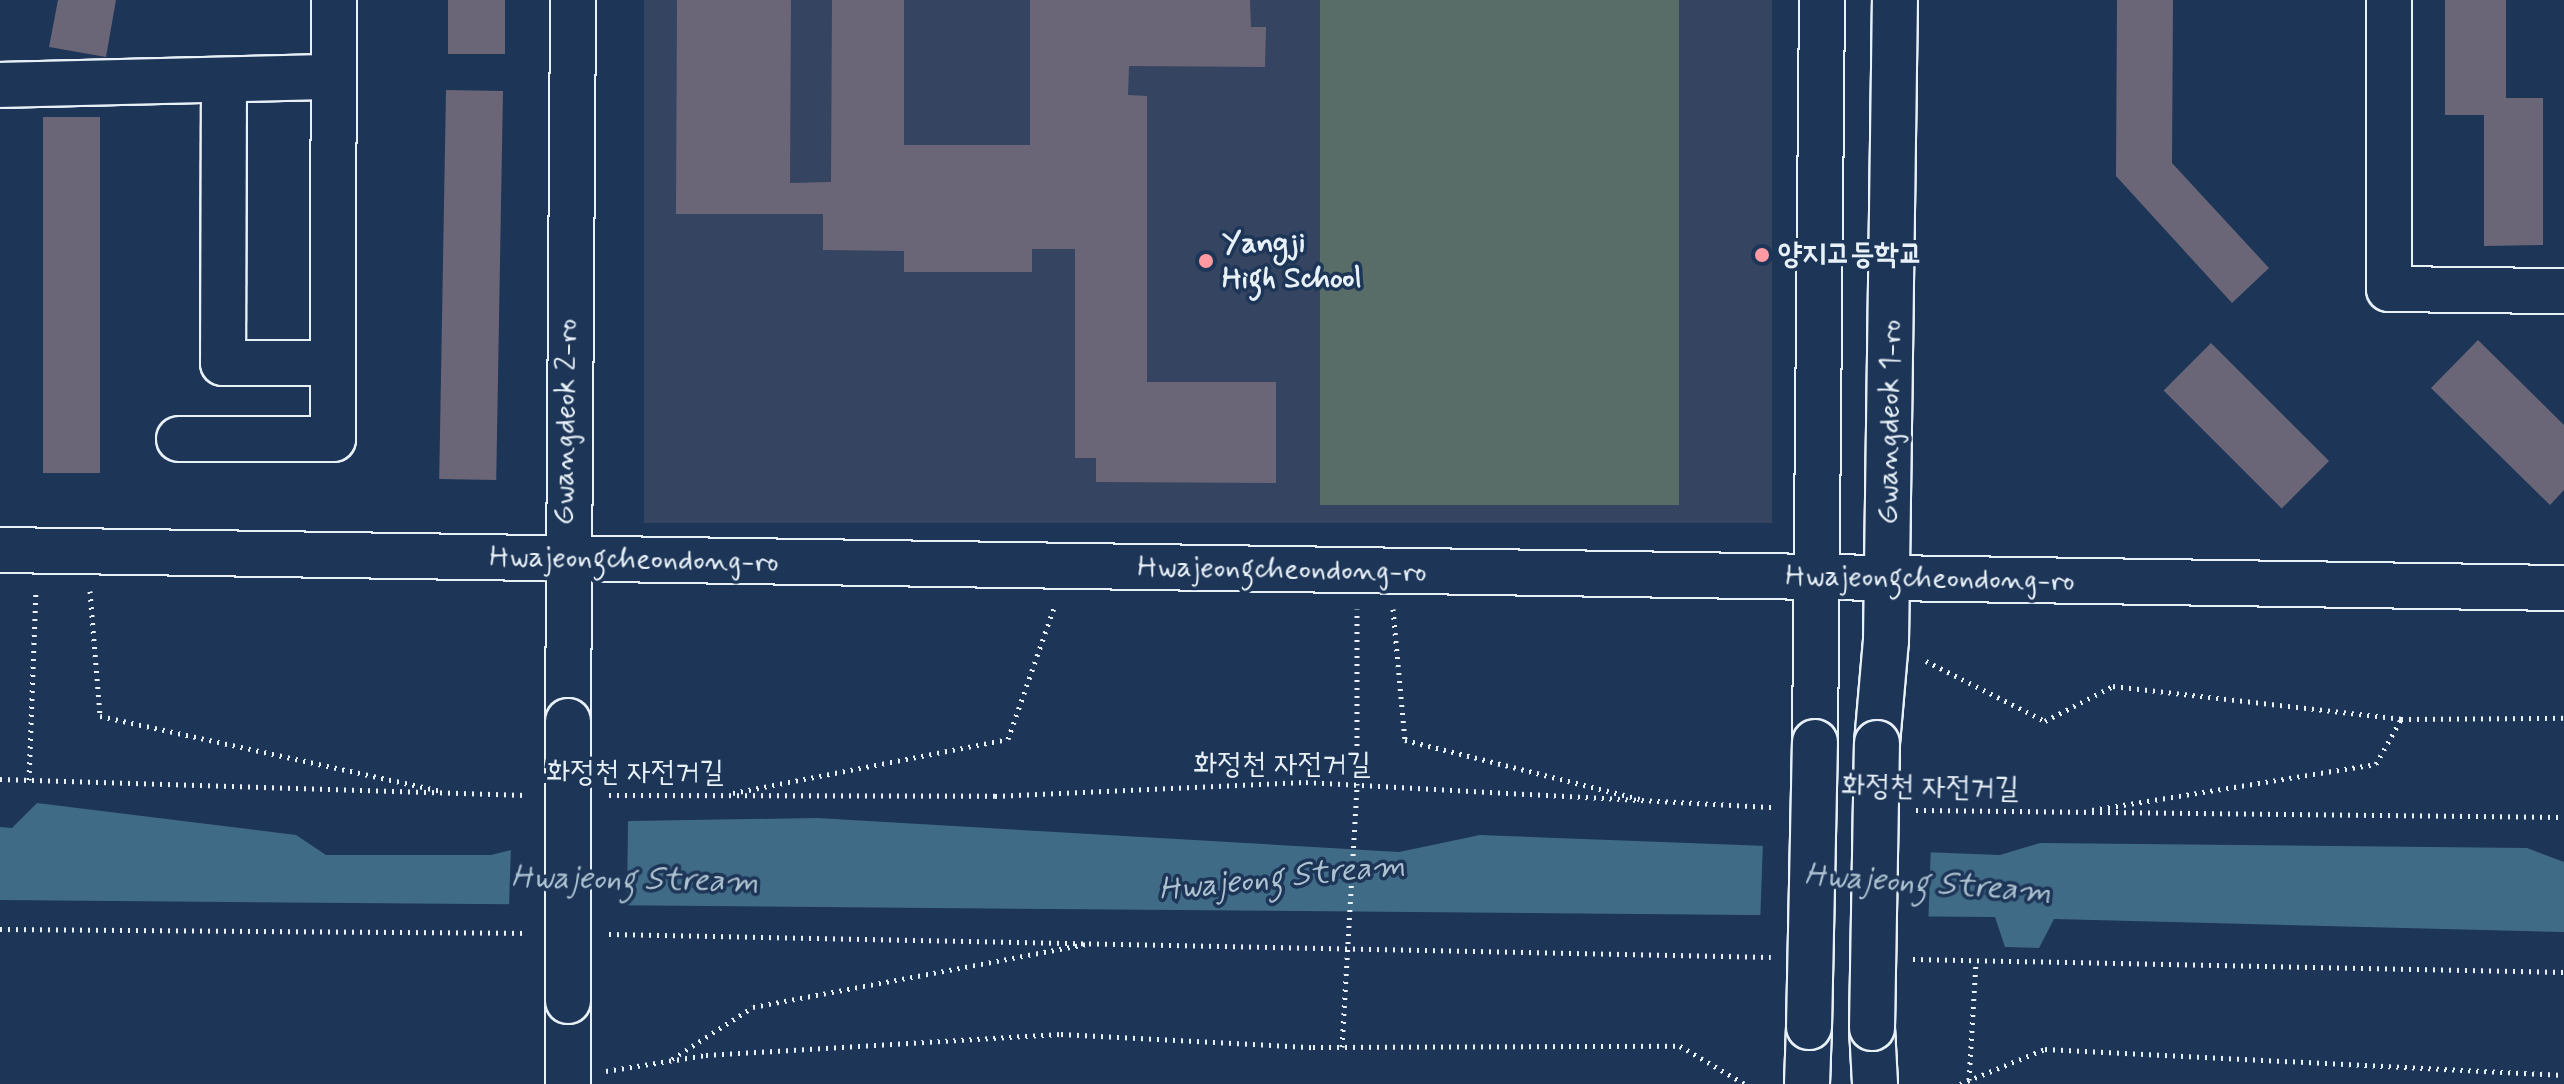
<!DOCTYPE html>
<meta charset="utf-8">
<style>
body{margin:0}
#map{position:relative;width:2564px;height:1084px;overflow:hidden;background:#1d3557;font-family:Mynerve,"Poor Story",sans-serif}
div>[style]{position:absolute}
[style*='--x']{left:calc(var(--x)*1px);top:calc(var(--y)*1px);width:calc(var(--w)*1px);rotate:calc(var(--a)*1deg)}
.built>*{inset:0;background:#344461;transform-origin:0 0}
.green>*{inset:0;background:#586d68;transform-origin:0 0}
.water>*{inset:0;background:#406b87}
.pier>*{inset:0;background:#1d3557;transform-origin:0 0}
.building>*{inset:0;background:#6b6677;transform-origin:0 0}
.path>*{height:5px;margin-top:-2.5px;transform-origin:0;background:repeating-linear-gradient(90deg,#e8f1f8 0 2px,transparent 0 8px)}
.roads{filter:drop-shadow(2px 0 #e8f1f8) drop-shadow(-2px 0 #e8f1f8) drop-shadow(0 2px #e8f1f8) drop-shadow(0 -2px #e8f1f8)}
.minor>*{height:44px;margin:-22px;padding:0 22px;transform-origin:22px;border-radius:22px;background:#1d3557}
.bridges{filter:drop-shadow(2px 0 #e8f1f8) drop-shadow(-2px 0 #e8f1f8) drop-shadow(0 2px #e8f1f8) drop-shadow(0 -2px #e8f1f8)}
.minor-bridge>*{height:44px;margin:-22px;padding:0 22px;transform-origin:22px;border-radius:22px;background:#1d3557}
.dots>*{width:22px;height:22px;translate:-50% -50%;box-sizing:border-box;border:4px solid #1d3557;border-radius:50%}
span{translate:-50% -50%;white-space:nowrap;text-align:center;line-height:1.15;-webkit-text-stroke:7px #1d3557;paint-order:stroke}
.poi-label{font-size:30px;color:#e8f1f8;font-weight:700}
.left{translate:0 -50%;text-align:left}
.street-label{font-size:30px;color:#e8f1f8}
.water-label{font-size:32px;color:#adc2d0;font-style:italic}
</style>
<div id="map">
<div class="built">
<div style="left:644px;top:0;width:1128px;height:523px"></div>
</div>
<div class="green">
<div style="left:1320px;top:0;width:359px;height:505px"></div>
</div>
<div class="water">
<div style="clip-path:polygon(37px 803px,296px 835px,326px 855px,491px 855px,630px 821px,817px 818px,1399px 852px,1480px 835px,2000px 855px,2040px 843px,2527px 848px,2564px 862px,2564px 932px,2054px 919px,2039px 948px,2005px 947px,1995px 917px,0 900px,0 827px,12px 828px)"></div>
</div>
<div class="pier">
<div style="clip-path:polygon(628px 817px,627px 910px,509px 908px,511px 846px)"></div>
<div style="left:1763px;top:841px;width:168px;height:77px;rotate:2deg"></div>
</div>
<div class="building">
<div style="clip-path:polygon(58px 0,116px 0,106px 57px,49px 47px)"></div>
<div style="left:448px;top:0;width:57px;height:54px"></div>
<div style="clip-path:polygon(677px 0,791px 0,790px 183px,831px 182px,832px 0,904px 0,904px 145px,1030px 145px,1030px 0,1250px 0,1251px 27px,1266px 27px,1265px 67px,1129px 66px,1128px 95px,1147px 96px,1147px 382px,1276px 382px,1276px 483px,1096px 482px,1096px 458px,1075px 458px,1075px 249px,1032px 249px,1032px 272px,904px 272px,904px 251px,823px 250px,823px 214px,676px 214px)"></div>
<div style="clip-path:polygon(2117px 0,2173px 0,2172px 163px,2269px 268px,2232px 303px,2116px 176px)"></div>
<div style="clip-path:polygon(2445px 0,2506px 0,2506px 98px,2543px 98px,2543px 245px,2484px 246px,2484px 115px,2445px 115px)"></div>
<div style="left:446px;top:90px;width:57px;height:389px;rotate:1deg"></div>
<div style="left:43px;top:117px;width:57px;height:356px"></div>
<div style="clip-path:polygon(2478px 340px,2564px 425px,2564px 490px,2550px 505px,2431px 388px)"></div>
<div style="left:2211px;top:343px;width:167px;height:67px;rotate:45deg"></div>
</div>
<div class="path">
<div style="--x:90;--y:591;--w:125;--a:85.4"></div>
<div style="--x:100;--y:716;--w:348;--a:12.4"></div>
<div style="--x:1393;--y:609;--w:132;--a:84.8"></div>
<div style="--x:1405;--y:740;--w:242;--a:14.1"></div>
<div style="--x:1926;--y:661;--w:133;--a:26.8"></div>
<div style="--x:2045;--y:721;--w:76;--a:-27.2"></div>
<div style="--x:2113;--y:686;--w:290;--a:6.5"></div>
<div style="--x:2401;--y:719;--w:163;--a:-0.4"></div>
<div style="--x:0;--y:779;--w:527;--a:1.74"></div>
<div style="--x:29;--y:780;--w:191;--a:-87.9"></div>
<div style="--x:733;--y:793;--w:280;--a:-11.1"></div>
<div style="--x:1008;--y:739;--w:142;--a:-70.7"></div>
<div style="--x:609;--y:795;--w:386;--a:0.1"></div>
<div style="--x:995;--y:796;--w:311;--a:-2.6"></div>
<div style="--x:1306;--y:782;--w:469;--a:3.1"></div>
<div style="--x:1916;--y:810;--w:648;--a:0.62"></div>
<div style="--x:2092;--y:810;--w:288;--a:-9.2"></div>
<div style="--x:2376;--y:764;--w:51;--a:-60.9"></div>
<div style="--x:0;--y:929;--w:527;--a:0.43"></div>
<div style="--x:609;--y:934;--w:1162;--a:1.13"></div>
<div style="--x:1913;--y:959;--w:651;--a:1.14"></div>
<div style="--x:1342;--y:1047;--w:262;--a:-86.7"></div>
<div style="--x:1357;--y:785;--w:176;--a:-90"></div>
<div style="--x:672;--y:1059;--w:96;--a:-32.7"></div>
<div style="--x:753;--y:1007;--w:338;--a:-10.7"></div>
<div style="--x:606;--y:1071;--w:101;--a:-9.1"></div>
<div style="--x:706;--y:1055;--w:356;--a:-3.4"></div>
<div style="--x:1061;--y:1034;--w:252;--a:3"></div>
<div style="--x:1313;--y:1047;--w:367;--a:-0.2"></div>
<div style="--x:1680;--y:1046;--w:75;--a:30.3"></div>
<div style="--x:1969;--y:1080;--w:119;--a:-86.6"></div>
<div style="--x:1960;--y:1084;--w:92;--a:-22.4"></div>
<div style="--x:2045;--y:1049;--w:520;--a:2.87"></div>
</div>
<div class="roads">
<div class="minor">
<div style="--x:2389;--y:0;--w:289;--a:90"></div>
<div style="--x:2389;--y:289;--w:175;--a:0.7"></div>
<div style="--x:224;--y:80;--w:283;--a:90.2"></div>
<div style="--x:223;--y:363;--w:109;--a:0"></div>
<div style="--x:0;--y:85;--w:334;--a:-1.4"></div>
<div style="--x:179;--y:439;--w:154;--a:0"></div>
<div style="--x:333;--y:439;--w:439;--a:-89.9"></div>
<div style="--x:0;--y:550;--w:2564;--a:0.85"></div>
<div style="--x:568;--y:721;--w:721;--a:-89.6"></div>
<div style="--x:1815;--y:742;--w:742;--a:-89.46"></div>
<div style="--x:1877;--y:743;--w:102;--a:-85"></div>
<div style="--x:1886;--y:641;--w:641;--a:-89.2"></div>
<div style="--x:1872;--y:1028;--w:56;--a:86.9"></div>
<div style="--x:568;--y:1084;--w:83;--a:-90"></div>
<div style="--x:1807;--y:1084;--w:57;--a:-88"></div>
</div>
</div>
<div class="bridges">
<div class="minor-bridge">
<div style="--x:568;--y:721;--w:280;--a:90"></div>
<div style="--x:1809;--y:1027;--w:285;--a:-88.8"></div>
<div style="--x:1872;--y:1028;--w:285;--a:-89"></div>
</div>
</div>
<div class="dots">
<div style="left:1762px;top:255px;background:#ff9aa2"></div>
<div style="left:1206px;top:261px;background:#ff9aa2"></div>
</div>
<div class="poi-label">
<span class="left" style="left:1222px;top:261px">Yangji<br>High School</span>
<span class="left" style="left:1778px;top:255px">양지고등학교</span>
</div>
<div class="street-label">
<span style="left:566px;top:422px;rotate:-89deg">Gwangdeok 2-ro</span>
<span style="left:1890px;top:422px;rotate:-89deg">Gwangdeok 1-ro</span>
<span style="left:634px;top:560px;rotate:1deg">Hwajeongcheondong-ro</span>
<span style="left:1282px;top:570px;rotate:1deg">Hwajeongcheondong-ro</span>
<span style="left:1930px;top:579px;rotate:1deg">Hwajeongcheondong-ro</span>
<span style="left:1282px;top:765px">화정천 자전거길</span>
<span style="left:635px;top:773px">화정천 자전거길</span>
<span style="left:1930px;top:788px;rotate:1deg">화정천 자전거길</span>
</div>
<div class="water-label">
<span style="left:1282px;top:878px;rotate:-6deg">Hwajeong Stream</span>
<span style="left:635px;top:880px;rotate:1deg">Hwajeong Stream</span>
<span style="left:1928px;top:884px;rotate:4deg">Hwajeong Stream</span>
</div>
</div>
